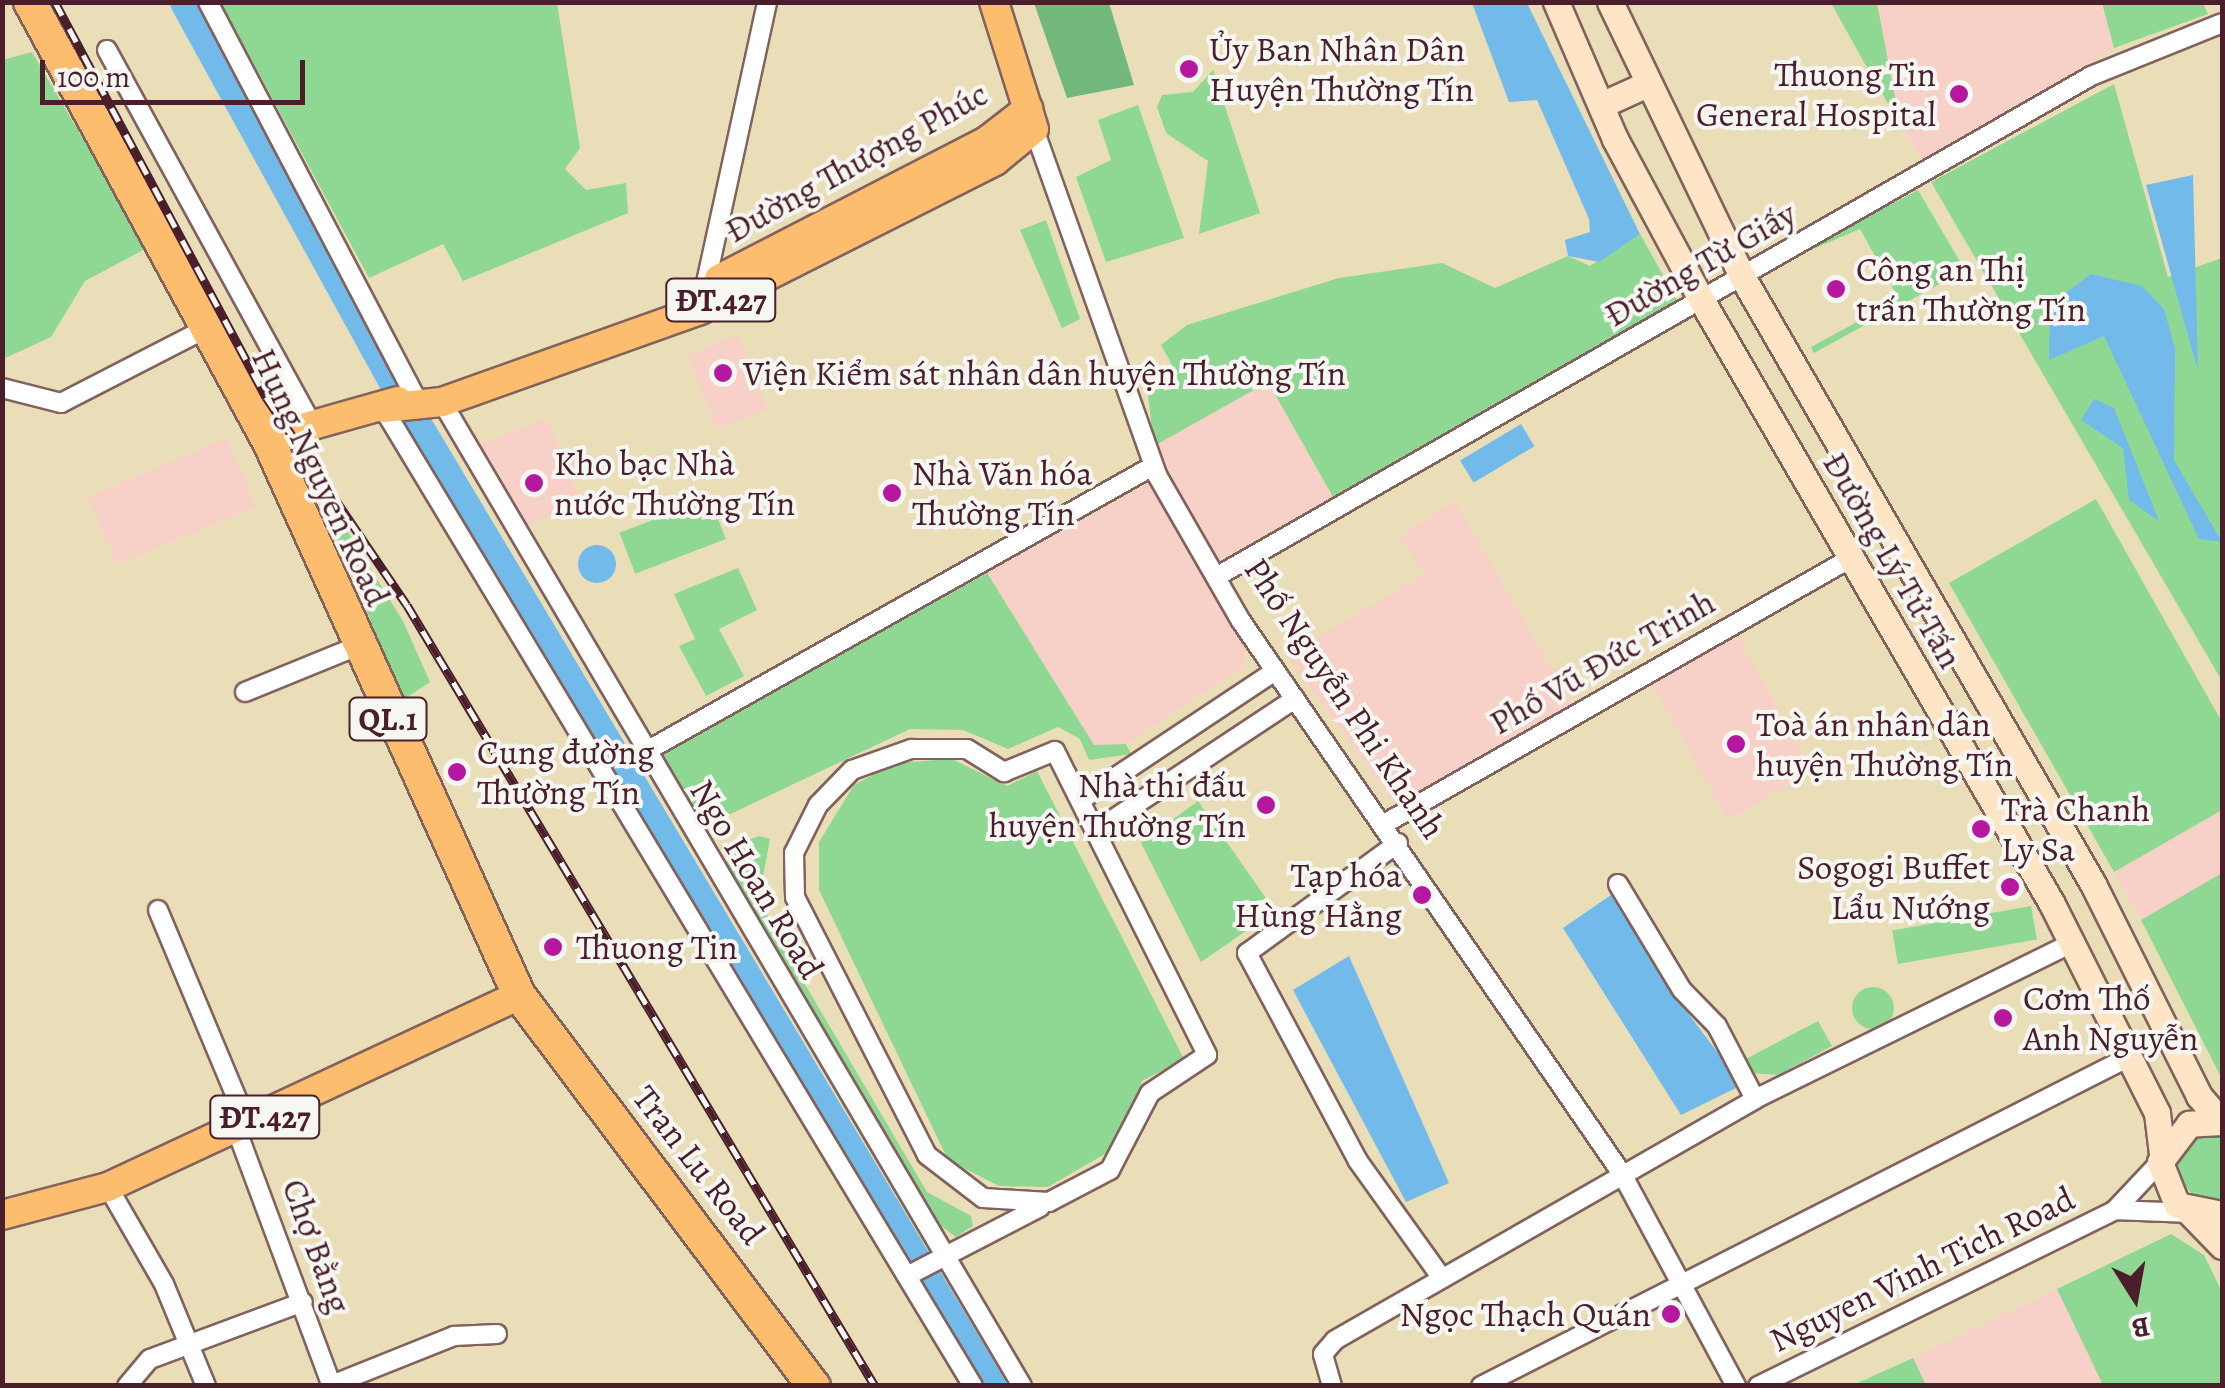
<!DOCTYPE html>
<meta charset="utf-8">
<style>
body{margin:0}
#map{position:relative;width:2225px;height:1388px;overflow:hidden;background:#eadeb9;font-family:Alegreya,serif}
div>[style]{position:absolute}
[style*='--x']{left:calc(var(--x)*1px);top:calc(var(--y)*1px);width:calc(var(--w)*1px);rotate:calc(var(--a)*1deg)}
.built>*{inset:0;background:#f7d1c7;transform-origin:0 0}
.green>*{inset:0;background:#8ed893;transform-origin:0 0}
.round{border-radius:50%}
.forest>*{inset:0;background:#72b87d}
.water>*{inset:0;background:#72baea;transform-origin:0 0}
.river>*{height:32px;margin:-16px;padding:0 16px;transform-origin:16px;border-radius:16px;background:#72baea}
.roads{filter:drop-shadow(2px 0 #82625d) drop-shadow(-2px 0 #82625d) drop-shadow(0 2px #82625d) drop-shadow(0 -2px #82625d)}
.street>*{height:18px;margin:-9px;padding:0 9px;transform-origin:9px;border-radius:9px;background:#fff}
.secondary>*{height:25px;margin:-12.5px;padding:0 12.5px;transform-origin:12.5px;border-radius:12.5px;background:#fee5c5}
.primary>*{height:28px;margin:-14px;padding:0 14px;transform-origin:14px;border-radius:14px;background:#fcbd6f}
.highway>*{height:32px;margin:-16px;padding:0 16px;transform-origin:16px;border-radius:16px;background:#fcbd6f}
.rail>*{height:9px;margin-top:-4.5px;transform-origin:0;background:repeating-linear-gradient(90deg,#f6f6f2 0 15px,#4a1f2b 0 30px);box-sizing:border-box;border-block:2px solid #4a1f2b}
.dots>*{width:28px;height:28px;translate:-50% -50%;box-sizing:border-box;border:5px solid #f6f6f2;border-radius:50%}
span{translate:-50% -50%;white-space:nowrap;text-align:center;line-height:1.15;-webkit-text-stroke:8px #f6f6f2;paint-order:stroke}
.shield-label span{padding:2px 8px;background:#f6f6f2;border:2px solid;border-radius:8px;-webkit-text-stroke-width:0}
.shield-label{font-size:32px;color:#4a1f2b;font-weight:700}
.poi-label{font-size:35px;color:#4a1f2b}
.left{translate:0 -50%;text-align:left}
.right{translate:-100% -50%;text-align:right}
.street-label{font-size:35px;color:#4a1f2b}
.frame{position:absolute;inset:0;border:5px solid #4a1f2b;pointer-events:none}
.north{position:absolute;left:2085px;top:1248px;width:100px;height:100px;-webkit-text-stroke:8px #f6f6f2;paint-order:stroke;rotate:169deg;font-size:28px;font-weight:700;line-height:40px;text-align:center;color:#4a1f2b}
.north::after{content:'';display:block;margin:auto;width:35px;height:45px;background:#4a1f2b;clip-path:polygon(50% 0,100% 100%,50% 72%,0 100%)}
.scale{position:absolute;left:40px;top:60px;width:265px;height:45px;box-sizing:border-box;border:5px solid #4a1f2b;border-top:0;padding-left:12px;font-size:30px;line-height:35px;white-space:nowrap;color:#4a1f2b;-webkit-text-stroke:8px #f6f6f2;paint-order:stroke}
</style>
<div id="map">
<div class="built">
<div style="clip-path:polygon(1831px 3px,2102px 3px,2114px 48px,1923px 161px)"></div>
<div style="left:738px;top:335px;width:80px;height:55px;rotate:68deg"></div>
<div style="left:1268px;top:382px;width:132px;height:131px;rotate:61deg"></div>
<div style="left:547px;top:418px;width:92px;height:71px;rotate:68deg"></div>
<div style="left:227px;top:438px;width:74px;height:151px;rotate:67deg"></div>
<div style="clip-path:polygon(1149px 483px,1246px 646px,1244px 667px,1116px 750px,1094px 745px,987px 573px)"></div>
<div style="clip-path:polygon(1455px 501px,1573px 706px,1396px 807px,1287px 655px,1425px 574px,1400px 537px)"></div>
<div style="left:1732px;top:626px;width:167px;height:98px;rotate:61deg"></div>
<div style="clip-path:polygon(2222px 810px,2222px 873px,2141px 920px,2114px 872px)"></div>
<div style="clip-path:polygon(2057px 1289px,2103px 1385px,1926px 1385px,1913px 1358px)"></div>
</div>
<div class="green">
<div style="clip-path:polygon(221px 3px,557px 3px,580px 148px,565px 169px,586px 190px,626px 183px,628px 213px,463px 281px,443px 244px,369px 278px)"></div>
<div style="clip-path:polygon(1831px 3px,1877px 3px,1900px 124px,1865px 64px)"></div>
<div style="clip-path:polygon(2102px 3px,2203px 3px,2208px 14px,2114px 48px)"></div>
<div style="clip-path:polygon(32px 52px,147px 248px,85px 281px,51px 337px,3px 359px,2px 60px)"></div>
<div style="clip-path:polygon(1213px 70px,1260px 213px,1199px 234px,1208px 161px,1166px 133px,1157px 107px,1162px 95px,1193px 92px)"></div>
<div style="clip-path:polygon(2114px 84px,2168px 277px,2222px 258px,2222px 681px,1931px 182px)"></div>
<div style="clip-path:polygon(1138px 105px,1184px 238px,1106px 262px,1076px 177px,1111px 160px,1098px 120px)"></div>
<div style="clip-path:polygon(1918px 190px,1965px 270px,1814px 353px,1811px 347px,1899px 299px,1860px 229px,1785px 261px)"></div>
<div style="clip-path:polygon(1046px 220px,1080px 319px,1062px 328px,1020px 230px)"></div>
<div style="clip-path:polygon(1640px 234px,1678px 302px,1333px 497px,1268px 382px,1154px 446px,1146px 379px,1172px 365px,1161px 345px,1187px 325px,1339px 278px,1442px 263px,1495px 288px,1568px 256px,1590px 266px)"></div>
<div style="clip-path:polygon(309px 469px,403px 621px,430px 682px,403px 700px)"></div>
<div style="left:710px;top:498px;width:44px;height:97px;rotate:69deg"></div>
<div style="clip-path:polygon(2096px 499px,2222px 722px,2222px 810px,2114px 872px,1949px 583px)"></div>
<div style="clip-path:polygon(738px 568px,757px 610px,719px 629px,744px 676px,706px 696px,679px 646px,695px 639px,674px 594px)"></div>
<div style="clip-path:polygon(987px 573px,1094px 745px,1126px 744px,1131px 754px,1089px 760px,1080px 739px,1058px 727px,1008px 749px,963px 730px,910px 729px,722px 818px,692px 816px,656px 758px)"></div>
<div style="clip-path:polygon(952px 759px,1007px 786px,1037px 771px,1184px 1059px,1142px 1081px,1128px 1128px,1110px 1151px,1048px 1187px,999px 1186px,948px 1160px,819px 890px,819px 842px,854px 785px,895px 763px)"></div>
<div style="clip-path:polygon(1198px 801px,1275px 911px,1201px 962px,1141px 843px)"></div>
<div style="clip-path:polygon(759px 836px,770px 839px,762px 882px,769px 923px,927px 1192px,971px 1216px,973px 1226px,956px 1237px,937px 1223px,725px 868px,730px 847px)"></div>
<div style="clip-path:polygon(2222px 873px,2222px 1079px,2141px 920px)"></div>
<div style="left:2031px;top:906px;width:34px;height:141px;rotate:80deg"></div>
<div class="round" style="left:1852px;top:987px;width:42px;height:42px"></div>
<div style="clip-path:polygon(1818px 1021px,1832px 1046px,1778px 1075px,1751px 1073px,1744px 1060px)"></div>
<div style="clip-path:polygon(2222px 1136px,2222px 1199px,2195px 1198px,2176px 1174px,2180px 1152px,2197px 1137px)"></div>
<div style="clip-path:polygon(2171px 1234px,2204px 1255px,2222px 1292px,2222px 1385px,2103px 1385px,2057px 1289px)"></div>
<div style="clip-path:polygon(1913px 1358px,1926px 1385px,1853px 1385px)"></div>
</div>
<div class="forest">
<div style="clip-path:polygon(1034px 3px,1109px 3px,1134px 85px,1067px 98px)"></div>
</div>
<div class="water">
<div style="clip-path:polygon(1472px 3px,1527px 3px,1640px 234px,1599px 262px,1568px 256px,1565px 240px,1590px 232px,1589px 219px,1537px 100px,1509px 102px)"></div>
<div style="clip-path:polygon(2193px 175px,2198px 370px,2198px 371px,2146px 185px)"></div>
<div style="clip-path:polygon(2091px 274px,2142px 286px,2164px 309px,2175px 349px,2174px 460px,2222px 542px,2199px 539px,2104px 336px,2049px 360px,2050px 305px)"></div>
<div style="clip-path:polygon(2094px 399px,2114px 408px,2159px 521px,2129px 500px,2123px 448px,2081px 420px)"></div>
<div style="left:1521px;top:424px;width:26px;height:71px;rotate:59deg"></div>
<div class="round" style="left:578px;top:545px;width:38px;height:38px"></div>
<div style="clip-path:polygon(1611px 895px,1669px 988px,1742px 1085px,1681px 1115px,1563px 928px)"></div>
<div style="clip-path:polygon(1349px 956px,1449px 1183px,1406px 1202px,1293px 990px)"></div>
</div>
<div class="river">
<div style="--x:186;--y:2;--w:443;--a:61.2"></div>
<div style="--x:418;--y:428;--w:1116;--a:59.16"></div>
</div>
<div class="roads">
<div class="street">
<div style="--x:208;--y:2;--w:458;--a:62.3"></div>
<div style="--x:107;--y:50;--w:425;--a:61.3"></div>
<div style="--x:1034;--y:129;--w:367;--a:70.4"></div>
<div style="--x:1157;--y:475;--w:168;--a:60.1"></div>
<div style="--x:1241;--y:621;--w:672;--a:55.43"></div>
<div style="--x:1622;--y:1174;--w:241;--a:61.7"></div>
<div style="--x:700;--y:310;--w:315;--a:-77.7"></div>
<div style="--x:2;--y:388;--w:61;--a:14.3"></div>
<div style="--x:61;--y:403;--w:164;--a:-27.2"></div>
<div style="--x:442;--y:402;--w:1142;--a:59.48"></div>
<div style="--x:383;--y:408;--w:1142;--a:58.9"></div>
<div style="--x:1216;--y:577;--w:1008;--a:-29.79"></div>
<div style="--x:2091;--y:76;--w:141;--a:-22"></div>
<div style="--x:245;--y:692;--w:119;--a:-22.2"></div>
<div style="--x:911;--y:749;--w:56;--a:0"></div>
<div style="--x:967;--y:749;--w:44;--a:31.9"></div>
<div style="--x:1004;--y:772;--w:55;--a:-22.4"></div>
<div style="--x:1055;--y:751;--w:340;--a:63.4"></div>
<div style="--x:1207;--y:1055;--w:69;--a:146.3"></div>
<div style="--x:1150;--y:1093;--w:87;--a:117.5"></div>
<div style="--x:1110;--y:1170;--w:69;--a:152.3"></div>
<div style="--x:1049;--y:1202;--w:66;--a:-176.5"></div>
<div style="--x:983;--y:1198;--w:71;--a:-142.5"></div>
<div style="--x:927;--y:1155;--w:290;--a:-117.1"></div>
<div style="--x:795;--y:897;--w:44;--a:-91.3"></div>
<div style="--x:794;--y:853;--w:54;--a:-63.4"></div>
<div style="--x:818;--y:805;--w:49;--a:-45.8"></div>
<div style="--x:852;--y:770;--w:63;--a:-19.6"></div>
<div style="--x:643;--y:753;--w:585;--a:-29.37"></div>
<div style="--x:1084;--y:798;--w:229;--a:-33.6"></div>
<div style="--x:1384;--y:824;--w:537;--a:-29.67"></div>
<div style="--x:1100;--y:828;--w:234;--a:-33.5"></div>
<div style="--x:1398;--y:843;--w:187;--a:143.9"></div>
<div style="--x:1247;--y:953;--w:236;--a:61.9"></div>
<div style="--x:1358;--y:1161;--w:143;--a:54.4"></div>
<div style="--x:1618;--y:884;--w:124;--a:58.9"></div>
<div style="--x:1682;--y:990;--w:50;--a:45.8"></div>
<div style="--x:1717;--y:1026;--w:82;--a:62.5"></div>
<div style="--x:158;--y:910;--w:233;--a:67.3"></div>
<div style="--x:237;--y:1131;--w:272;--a:69.6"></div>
<div style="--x:108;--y:1187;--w:112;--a:60"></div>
<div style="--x:164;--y:1284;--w:110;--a:67.6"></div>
<div style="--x:2115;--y:1210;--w:74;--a:2.3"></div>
<div style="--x:907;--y:1276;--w:150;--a:-27.4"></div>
<div style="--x:127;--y:1386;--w:35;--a:-50"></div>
<div style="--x:150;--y:1359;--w:163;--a:-20.4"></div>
<div style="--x:329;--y:1386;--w:135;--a:-21.8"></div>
<div style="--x:454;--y:1336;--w:43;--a:-2.7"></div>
<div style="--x:1332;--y:1386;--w:33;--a:-106"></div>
<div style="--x:1323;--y:1354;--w:18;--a:-49"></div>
<div style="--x:1335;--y:1340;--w:484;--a:-29.8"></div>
<div style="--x:1755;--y:1099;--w:353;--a:-26.2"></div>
<div style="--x:1481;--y:1386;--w:727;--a:-26.92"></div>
<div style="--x:1758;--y:1386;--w:398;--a:-26.2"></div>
<div style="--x:2115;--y:1210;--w:66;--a:-46.8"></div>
</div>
<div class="secondary">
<div style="--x:1556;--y:2;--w:149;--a:66.7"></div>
<div style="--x:1615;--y:139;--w:184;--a:61.8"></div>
<div style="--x:1702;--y:301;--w:695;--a:59.86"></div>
<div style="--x:2051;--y:902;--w:236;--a:63.3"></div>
<div style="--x:2157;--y:1113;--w:41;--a:83"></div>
<div style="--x:1610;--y:2;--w:306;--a:64.3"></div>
<div style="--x:1743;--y:278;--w:700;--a:59.99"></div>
<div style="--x:2093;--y:884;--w:237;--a:63.4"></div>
<div style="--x:2199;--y:1096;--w:35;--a:49"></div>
<div style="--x:1601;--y:105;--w:48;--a:-24.4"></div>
<div style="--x:2222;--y:1122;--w:33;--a:177"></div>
<div style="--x:2189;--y:1124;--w:48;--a:127.3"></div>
<div style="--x:2160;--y:1162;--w:46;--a:68.4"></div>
<div style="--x:2177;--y:1205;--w:46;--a:11.3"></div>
<div style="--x:2190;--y:1213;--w:46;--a:45.9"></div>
</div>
<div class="primary">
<div style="--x:719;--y:279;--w:303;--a:-27.3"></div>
<div style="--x:988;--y:140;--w:51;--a:-37.8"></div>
<div style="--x:383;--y:408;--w:59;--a:-5.8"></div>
<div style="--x:442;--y:402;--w:274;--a:-19.6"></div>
<div style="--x:700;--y:310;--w:330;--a:-26.8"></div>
<div style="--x:995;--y:161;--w:50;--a:-39.4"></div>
<div style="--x:1034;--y:129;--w:133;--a:-107.5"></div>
<div style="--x:267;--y:438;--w:136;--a:-15.8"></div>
<div style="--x:2;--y:1215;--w:110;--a:-14.8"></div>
<div style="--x:108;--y:1187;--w:454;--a:-25"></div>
</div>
<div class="highway">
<div style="--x:30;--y:2;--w:503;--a:61.5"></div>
<div style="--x:270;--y:444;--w:605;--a:65.68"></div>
<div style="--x:519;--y:995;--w:490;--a:53"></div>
</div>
</div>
<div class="rail">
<div style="--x:55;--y:2;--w:448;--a:61.9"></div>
<div style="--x:266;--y:397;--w:251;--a:55.9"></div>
<div style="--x:407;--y:605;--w:910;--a:59.07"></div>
</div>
<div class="dots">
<div style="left:1189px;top:69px;background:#b5179e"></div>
<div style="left:1959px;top:94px;background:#b5179e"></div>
<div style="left:1836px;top:289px;background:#b5179e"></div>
<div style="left:723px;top:373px;background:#b5179e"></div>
<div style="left:534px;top:483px;background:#b5179e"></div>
<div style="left:892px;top:493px;background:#b5179e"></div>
<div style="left:1736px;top:744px;background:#b5179e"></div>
<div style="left:457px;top:772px;background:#b5179e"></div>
<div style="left:1266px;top:805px;background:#b5179e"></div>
<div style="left:1981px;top:829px;background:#b5179e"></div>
<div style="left:2010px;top:887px;background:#b5179e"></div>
<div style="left:1422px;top:895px;background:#b5179e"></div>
<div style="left:553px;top:947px;background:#b5179e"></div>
<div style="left:2003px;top:1018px;background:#b5179e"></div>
<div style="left:1671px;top:1314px;background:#b5179e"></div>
</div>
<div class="shield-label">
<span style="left:721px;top:300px">ĐT.427</span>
<span style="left:388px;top:719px">QL.1</span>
<span style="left:265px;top:1117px">ĐT.427</span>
</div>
<div class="poi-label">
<span class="left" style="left:1209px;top:69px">Ủy Ban Nhân Dân<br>Huyện Thường Tín</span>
<span class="right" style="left:1936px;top:94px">Thuong Tin<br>General Hospital</span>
<span class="left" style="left:1856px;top:289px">Công an Thị<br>trấn Thường Tín</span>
<span class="left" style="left:743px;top:373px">Viện Kiểm sát nhân dân huyện Thường Tín</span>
<span class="left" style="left:554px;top:483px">Kho bạc Nhà<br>nước Thường Tín</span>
<span class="left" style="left:912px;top:493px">Nhà Văn hóa<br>Thường Tín</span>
<span class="left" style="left:1756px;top:744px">Toà án nhân dân<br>huyện Thường Tín</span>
<span class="left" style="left:477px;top:772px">Cung đường<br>Thường Tín</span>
<span class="right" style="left:1246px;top:805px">Nhà thi đấu<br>huyện Thường Tín</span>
<span class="left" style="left:2001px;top:829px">Trà Chanh<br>Ly Sa</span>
<span class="right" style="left:1990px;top:887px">Sogogi Buffet<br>Lẩu Nướng</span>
<span class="right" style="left:1402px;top:895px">Tạp hóa<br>Hùng Hằng</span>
<span class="left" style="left:576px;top:947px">Thuong Tin</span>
<span class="left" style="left:2023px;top:1018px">Cơm Thố<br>Anh Nguyễn</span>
<span class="right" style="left:1651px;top:1314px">Ngọc Thạch Quán</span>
</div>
<div class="street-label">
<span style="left:856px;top:162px;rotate:-29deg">Đường Thượng Phúc</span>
<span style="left:1700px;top:264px;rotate:-30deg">Đường Từ Giấy</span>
<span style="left:321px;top:477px;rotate:65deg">Hung Nguyen Road</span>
<span style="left:1893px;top:560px;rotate:60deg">Đường Lý Tử Tấn</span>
<span style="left:1602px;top:662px;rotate:-30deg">Phố Vũ Đức Trinh</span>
<span style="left:1345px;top:698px;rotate:56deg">Phố Nguyễn Phi Khanh</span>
<span style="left:757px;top:879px;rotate:59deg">Ngo Hoan Road</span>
<span style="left:699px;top:1165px;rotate:52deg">Tran Lu Road</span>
<span style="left:317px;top:1246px;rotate:70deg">Chợ Bằng</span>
<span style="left:1922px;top:1269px;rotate:-26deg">Nguyen Vinh Tich Road</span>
</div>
<div class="frame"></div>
<div class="north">B</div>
<div class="scale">100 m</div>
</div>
